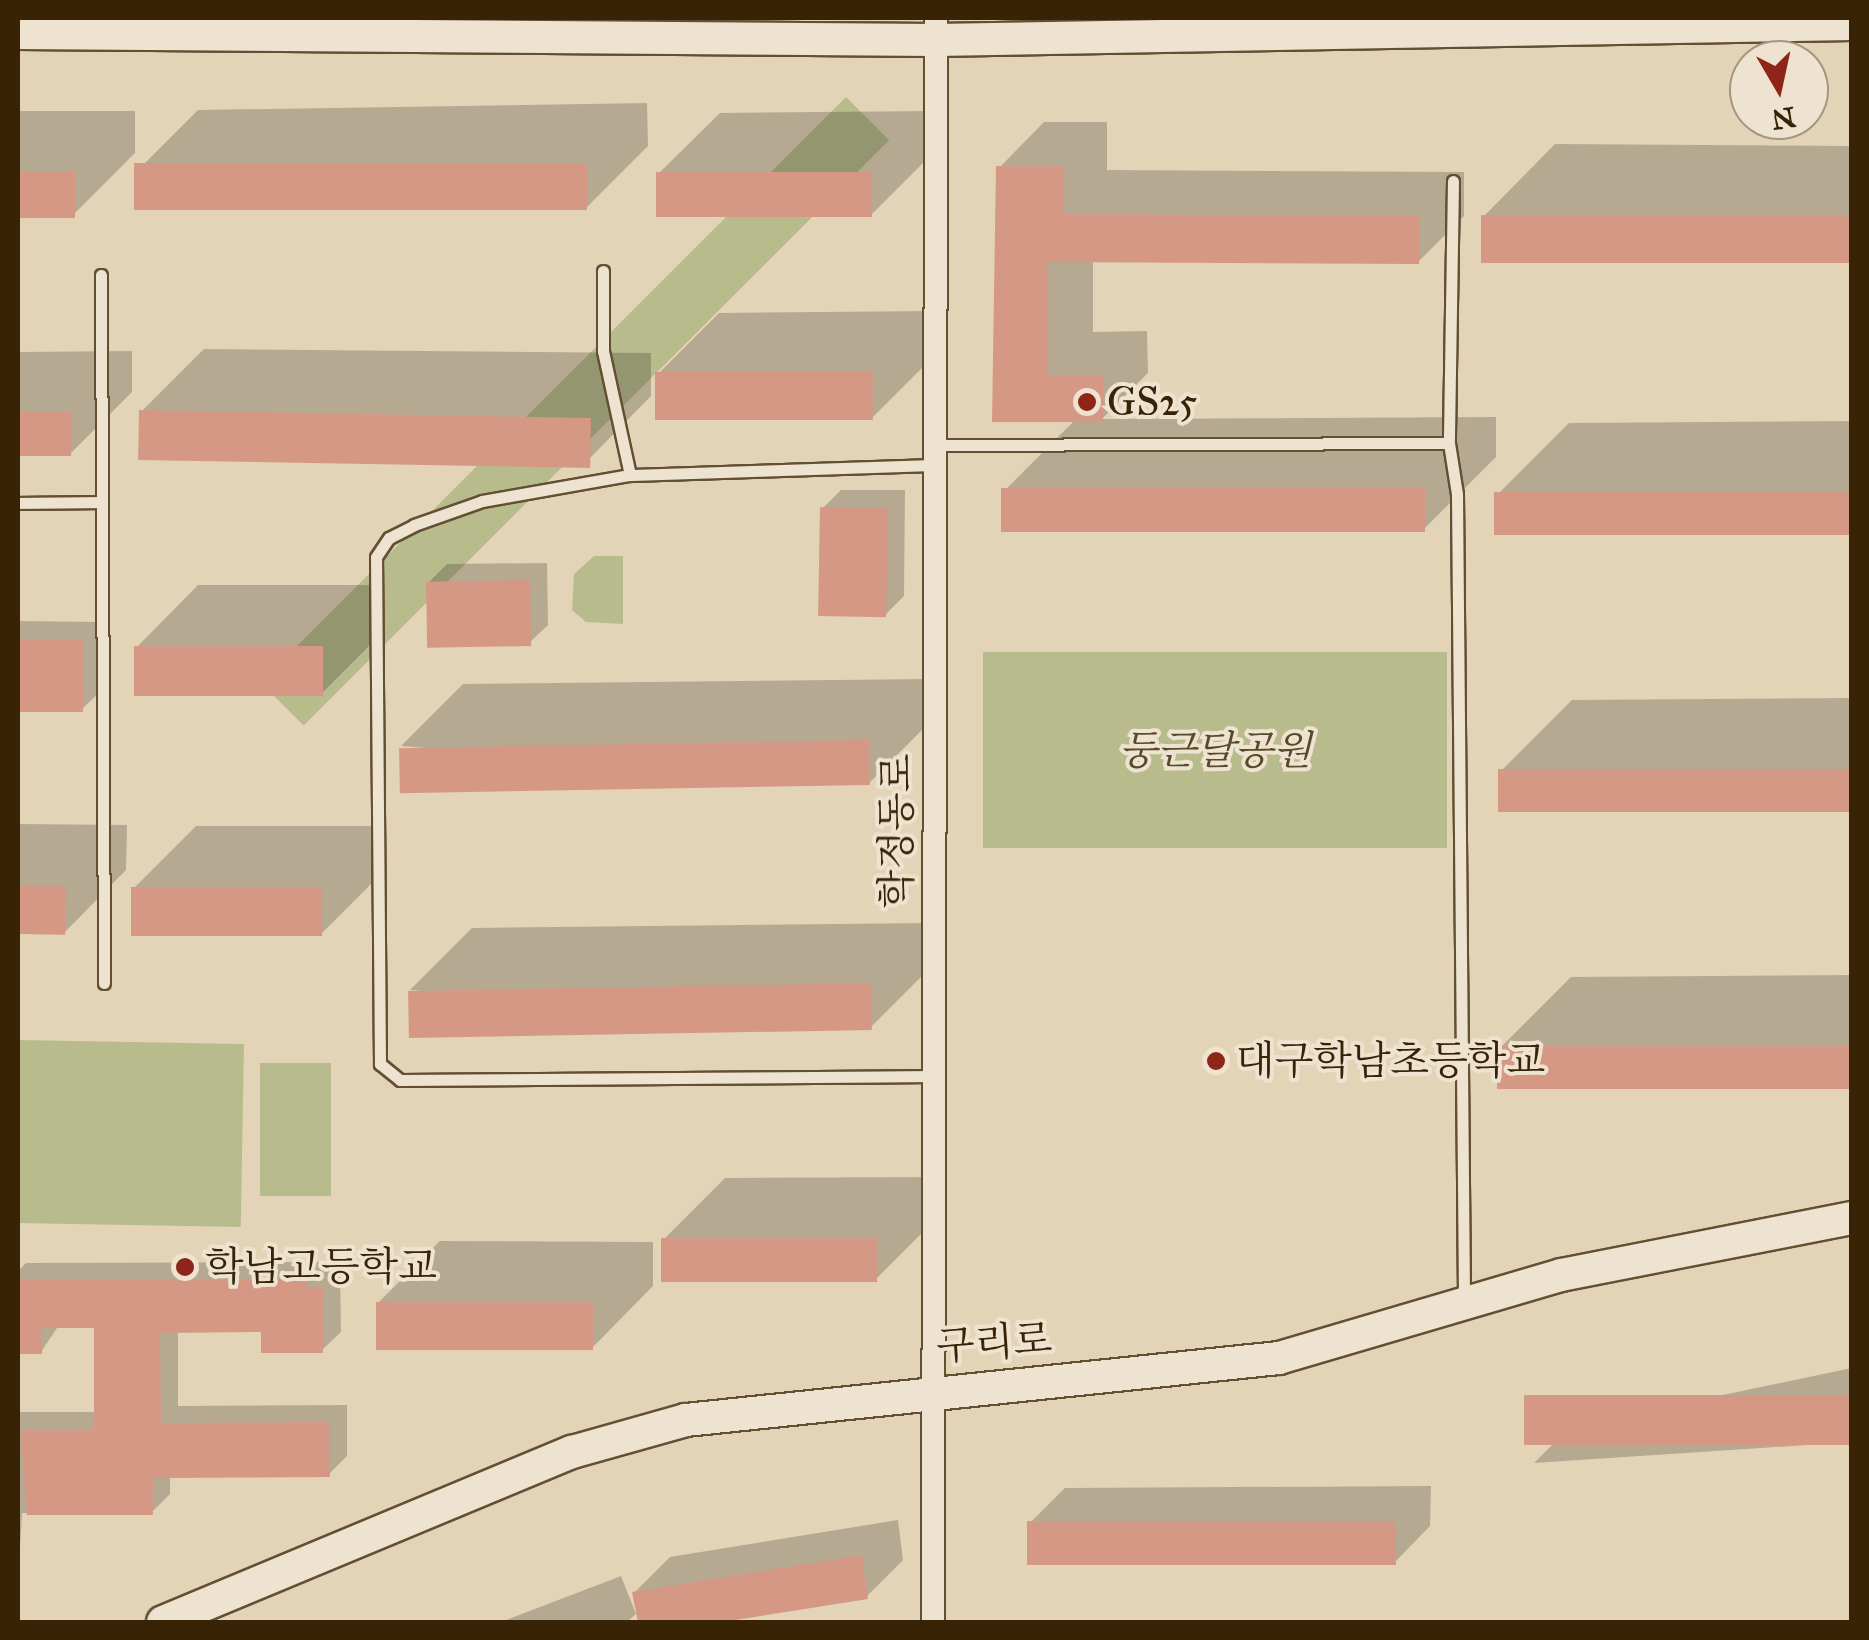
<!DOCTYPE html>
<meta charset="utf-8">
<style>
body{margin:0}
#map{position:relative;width:1869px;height:1640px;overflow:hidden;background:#e4d4b7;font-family:"IM FELL Great Primer","Noto Serif KR",serif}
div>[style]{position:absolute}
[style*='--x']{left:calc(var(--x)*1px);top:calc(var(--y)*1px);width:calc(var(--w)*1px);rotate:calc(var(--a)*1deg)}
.green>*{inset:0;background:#b8bc8c;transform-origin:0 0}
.shadow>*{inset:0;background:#0003}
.building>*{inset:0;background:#d59885;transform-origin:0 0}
.roads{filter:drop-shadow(2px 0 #634f32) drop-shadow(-2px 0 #634f32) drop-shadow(0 2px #634f32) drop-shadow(0 -2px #634f32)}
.lane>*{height:11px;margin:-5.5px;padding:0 5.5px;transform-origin:5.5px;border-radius:5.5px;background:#ede3d0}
.street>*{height:22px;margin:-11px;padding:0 11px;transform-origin:11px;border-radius:11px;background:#ede3d0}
.secondary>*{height:32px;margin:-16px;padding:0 16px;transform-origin:16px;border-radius:16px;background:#ede3d0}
.dots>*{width:28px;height:28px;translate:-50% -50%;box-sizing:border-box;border:5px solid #ede3d0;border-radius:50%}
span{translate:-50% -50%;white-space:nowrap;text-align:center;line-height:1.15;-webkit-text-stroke:8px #ede3d0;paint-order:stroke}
.poi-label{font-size:40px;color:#382306}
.left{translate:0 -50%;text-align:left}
.park-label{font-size:40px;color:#584928;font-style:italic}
.street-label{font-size:40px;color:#382306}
.frame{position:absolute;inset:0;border:20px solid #382306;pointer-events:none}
.north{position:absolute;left:1729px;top:40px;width:100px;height:100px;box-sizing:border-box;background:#ede3d0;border:2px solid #a5967f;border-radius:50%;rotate:171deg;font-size:28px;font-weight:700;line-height:40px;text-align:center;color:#382306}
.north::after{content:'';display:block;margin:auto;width:35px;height:45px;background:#8f2418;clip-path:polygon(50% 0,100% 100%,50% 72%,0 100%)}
</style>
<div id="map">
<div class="green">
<div style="left:846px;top:97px;width:61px;height:828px;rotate:45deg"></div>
<div style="clip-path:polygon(594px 556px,623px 556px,623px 624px,586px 622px,572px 610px,574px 574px)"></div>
<div style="left:1447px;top:652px;width:196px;height:464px;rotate:90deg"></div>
<div style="left:18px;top:1040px;width:226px;height:183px;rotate:1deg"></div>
<div style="left:260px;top:1063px;width:71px;height:133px"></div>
</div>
<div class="shadow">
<div style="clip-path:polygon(647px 103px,648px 146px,586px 208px,136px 172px,198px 110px)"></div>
<div style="clip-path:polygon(18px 111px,135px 111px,135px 153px,73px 215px,18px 215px)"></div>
<div style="clip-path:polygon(933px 111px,933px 153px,871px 215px,658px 174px,720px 113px)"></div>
<div style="clip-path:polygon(1044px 122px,1107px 122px,1107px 170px,1464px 172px,1464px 216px,1418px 262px,1093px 260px,1093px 332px,1147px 331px,1148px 373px,1102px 419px,1496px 417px,1496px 457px,1424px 529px,1004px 491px,1076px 419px,995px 420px,999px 168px)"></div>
<div style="clip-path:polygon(1555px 144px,1852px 146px,1852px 263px,1484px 216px)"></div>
<div style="clip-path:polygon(933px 311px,934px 356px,872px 418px,657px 375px,719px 313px)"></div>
<div style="clip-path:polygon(204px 349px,651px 353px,651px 396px,590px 458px,142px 411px)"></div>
<div style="clip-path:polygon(132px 351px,132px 392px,70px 454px,18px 454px,18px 352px)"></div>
<div style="clip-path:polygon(1852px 421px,1852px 533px,1497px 495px,1569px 423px)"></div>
<div style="clip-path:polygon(841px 490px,905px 490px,904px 596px,886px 614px,823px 508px)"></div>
<div style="clip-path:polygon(547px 563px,548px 625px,529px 643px,429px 582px,447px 564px)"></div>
<div style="clip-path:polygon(198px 585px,384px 585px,384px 631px,322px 693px,137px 647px)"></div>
<div style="clip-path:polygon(18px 621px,100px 622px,100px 692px,81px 710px,18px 710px)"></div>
<div style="clip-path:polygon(930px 679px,931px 721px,869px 783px,401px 746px,463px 684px)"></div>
<div style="clip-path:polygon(1852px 698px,1852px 810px,1500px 772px,1572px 700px)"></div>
<div style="clip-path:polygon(18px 824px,127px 825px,126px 870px,65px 932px,18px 931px)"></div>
<div style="clip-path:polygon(196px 826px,383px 826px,383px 872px,321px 934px,134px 888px)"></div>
<div style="clip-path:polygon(932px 923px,932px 966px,870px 1028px,410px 990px,472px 928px)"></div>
<div style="clip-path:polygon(1852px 975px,1852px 1087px,1499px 1049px,1571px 977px)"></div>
<div style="clip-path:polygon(938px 1177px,937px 1218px,875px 1280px,663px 1240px,725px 1178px)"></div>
<div style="clip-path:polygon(440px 1241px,653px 1242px,653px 1286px,592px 1348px,378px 1303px)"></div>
<div style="clip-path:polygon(325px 1262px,325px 1270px,340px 1270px,341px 1332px,322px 1350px,263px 1330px,178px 1330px,178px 1406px,347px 1405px,347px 1456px,329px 1474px,170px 1475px,170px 1494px,152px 1512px,22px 1513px,18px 1583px,18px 1412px,97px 1412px,96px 1325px,59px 1325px,41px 1352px,18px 1352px,18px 1271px,26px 1263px)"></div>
<div style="clip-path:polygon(1852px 1368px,1852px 1442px,1534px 1463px,1570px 1427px)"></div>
<div style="clip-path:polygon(1431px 1486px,1430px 1526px,1395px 1562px,1029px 1524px,1065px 1488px)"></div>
<div style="clip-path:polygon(898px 1520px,903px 1560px,867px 1596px,706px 1622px,640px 1622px,635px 1592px,670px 1557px)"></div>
<div style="clip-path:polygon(621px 1576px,636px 1614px,627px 1622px,501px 1622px)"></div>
</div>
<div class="building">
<div style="left:587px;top:163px;width:47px;height:453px;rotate:90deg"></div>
<div style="clip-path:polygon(996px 166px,1063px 166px,1063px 214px,1419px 216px,1419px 264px,1048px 262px,1048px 376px,1103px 376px,1103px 422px,992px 422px)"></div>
<div style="left:18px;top:172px;width:57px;height:46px"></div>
<div style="left:872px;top:172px;width:45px;height:216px;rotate:90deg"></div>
<div style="left:1481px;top:215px;width:371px;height:48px"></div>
<div style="left:873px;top:372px;width:48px;height:218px;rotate:90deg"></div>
<div style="left:139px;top:410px;width:452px;height:50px;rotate:1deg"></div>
<div style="left:18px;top:412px;width:53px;height:44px"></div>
<div style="left:1425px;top:488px;width:44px;height:424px;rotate:90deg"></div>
<div style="left:1852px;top:492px;width:43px;height:358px;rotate:90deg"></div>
<div style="left:820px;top:507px;width:68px;height:109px;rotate:1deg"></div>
<div style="left:530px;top:580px;width:66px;height:104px;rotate:89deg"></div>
<div style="left:18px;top:639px;width:65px;height:73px"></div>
<div style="left:134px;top:646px;width:189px;height:50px"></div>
<div style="left:869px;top:740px;width:45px;height:470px;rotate:89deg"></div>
<div style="left:1852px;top:769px;width:43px;height:354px;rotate:90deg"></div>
<div style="left:18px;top:885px;width:48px;height:49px;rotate:1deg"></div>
<div style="left:131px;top:887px;width:191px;height:49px"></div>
<div style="left:871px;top:983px;width:47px;height:463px;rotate:89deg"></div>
<div style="left:1852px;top:1046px;width:43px;height:355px;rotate:90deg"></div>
<div style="left:877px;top:1238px;width:44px;height:216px;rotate:90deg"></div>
<div style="clip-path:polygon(307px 1279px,307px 1287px,323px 1287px,323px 1353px,261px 1353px,261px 1332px,160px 1333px,161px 1423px,330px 1422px,330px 1477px,153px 1478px,153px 1515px,27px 1515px,21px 1430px,94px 1430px,94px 1328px,42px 1328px,42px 1354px,18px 1354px,18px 1280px)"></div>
<div style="left:376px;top:1302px;width:217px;height:48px"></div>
<div style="left:1852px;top:1395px;width:50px;height:328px;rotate:90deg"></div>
<div style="left:1396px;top:1521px;width:44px;height:369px;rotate:90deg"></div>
<div style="clip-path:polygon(862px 1555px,868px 1599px,722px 1622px,638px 1622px,632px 1592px)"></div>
</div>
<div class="roads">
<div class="lane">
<div style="--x:1453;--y:181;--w:262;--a:90.9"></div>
<div style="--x:1449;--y:443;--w:52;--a:81.1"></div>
<div style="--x:1457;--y:494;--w:807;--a:89.5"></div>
<div style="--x:603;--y:271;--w:80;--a:90"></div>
<div style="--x:603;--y:351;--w:127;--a:77.7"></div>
<div style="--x:101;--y:275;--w:708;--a:89.76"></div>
<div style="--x:935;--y:445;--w:514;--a:-0.22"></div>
<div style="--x:18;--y:503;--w:84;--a:-0.7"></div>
<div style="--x:934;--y:1076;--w:534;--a:179.57"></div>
<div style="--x:400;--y:1080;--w:26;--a:-141"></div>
<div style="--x:380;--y:1064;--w:507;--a:-90.45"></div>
<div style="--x:376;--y:557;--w:23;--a:-56"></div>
<div style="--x:389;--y:538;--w:28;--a:-27"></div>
<div style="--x:414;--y:525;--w:72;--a:-19.4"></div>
<div style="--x:482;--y:501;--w:150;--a:-10"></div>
<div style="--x:630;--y:475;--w:305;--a:-1.9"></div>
</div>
<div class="street">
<div style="--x:933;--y:1622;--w:1604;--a:-89.89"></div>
</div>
<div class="secondary">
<div style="--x:18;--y:33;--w:918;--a:0.44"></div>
<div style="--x:936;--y:40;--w:916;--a:-1"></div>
<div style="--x:163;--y:1622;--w:443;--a:-22.6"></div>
<div style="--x:572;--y:1452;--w:118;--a:-15.7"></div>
<div style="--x:686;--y:1420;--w:596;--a:-5.97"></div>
<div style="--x:1279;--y:1358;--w:294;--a:-16.4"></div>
<div style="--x:1561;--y:1275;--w:297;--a:-11.1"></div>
</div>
</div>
<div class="dots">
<div style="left:1087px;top:402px;background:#8f2418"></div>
<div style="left:1216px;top:1061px;background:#8f2418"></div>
<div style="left:185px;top:1267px;background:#8f2418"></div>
</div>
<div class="poi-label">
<span class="left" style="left:1107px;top:402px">GS25</span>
<span class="left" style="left:1236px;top:1061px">대구학남초등학교</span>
<span class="left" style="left:205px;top:1267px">학남고등학교</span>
</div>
<div class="park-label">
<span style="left:1215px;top:751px">둥근달공원</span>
</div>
<div class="street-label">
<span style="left:897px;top:831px;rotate:-90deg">학정동로</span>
<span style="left:994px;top:1343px;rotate:-4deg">구리로</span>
</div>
<div class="frame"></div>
<div class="north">N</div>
</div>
